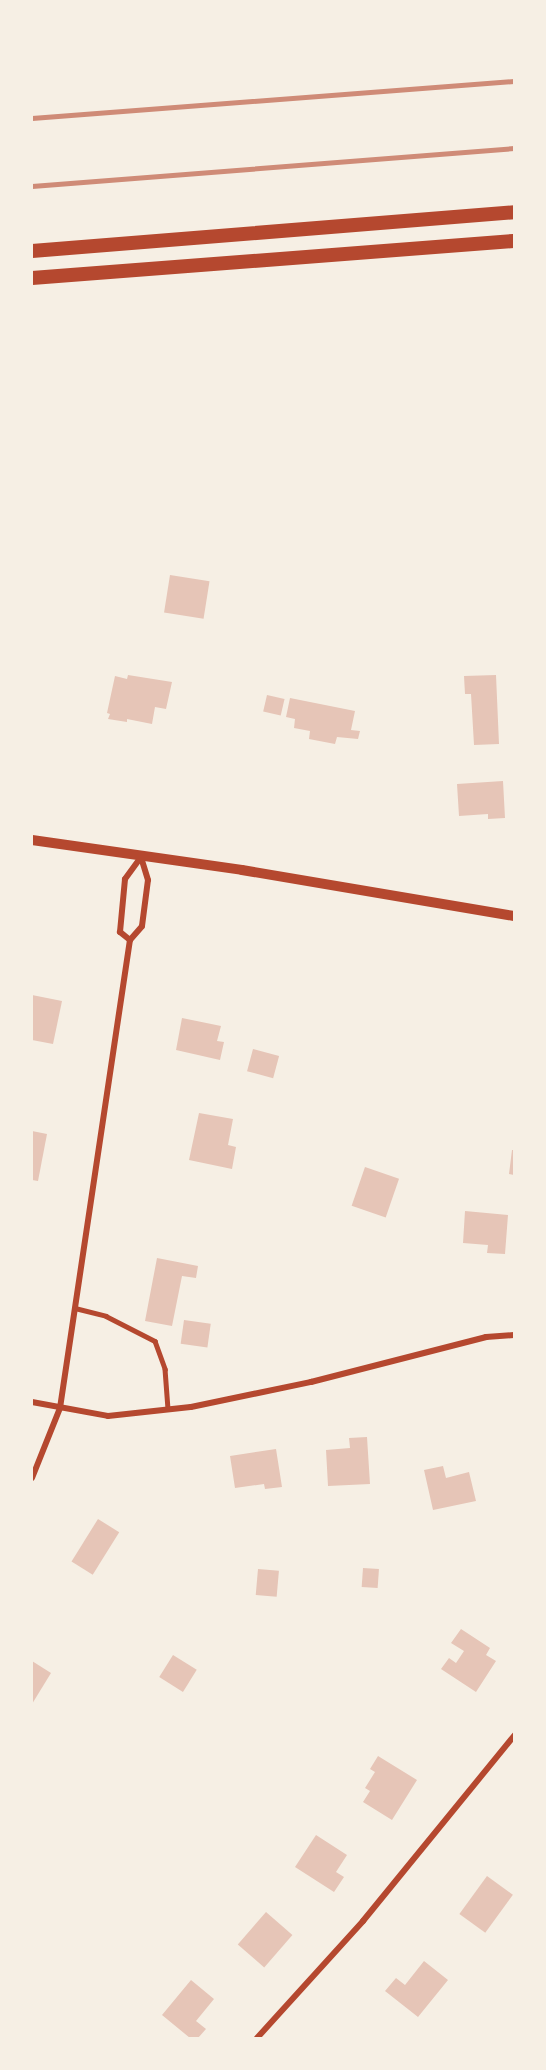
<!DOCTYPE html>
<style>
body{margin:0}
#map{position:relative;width:546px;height:2070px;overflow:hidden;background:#f6efe4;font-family:"Fira Sans Condensed",sans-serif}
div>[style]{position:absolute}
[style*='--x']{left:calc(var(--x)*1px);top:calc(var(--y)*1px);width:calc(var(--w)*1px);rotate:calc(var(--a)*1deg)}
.building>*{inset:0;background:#e6c5b7;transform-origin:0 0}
.service>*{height:4.5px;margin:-2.25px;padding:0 2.25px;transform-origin:2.25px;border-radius:2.25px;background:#b5482f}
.minor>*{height:6px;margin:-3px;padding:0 3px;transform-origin:3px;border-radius:3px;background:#b5482f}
.tertiary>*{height:10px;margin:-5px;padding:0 5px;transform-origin:5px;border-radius:5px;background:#b5482f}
.primary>*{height:14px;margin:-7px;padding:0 7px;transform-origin:7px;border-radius:7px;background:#b5482f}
.rail>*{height:4.5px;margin:-2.25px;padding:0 2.25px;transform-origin:2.25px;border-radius:2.25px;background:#cf8b77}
span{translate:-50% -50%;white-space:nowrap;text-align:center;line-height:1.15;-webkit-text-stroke:6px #f6efe4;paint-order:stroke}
.frame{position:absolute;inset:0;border:33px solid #f6efe4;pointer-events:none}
</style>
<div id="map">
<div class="building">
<div style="left:170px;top:575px;width:40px;height:38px;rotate:9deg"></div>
<div style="clip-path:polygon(128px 675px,172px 682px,166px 709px,155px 707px,152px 724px,127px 719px,127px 722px,108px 719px,110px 714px,107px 713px,115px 676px,127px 679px)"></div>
<div style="clip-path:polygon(496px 675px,499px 744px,474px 745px,471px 694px,465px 694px,464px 676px)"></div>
<div style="left:267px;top:695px;width:18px;height:17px;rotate:13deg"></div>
<div style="clip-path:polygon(290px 698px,355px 711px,351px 730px,360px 731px,358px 739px,337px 737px,335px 744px,309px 739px,310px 731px,294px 728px,295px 719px,286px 717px)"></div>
<div style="clip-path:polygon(503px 781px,505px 818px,488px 819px,488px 814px,459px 816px,457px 784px)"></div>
<div style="clip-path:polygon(32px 995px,62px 1001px,53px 1044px,32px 1040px)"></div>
<div style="clip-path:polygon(182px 1018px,221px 1026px,217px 1041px,224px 1042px,220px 1060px,176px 1050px)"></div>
<div style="left:253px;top:1049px;width:27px;height:23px;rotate:15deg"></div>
<div style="clip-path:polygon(199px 1113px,233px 1119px,228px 1145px,236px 1147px,232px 1169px,189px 1160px)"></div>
<div style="clip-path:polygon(32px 1131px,47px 1134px,38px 1181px,32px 1180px)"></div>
<div style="clip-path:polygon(512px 1150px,514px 1150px,514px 1175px,509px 1174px)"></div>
<div style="left:365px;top:1167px;width:36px;height:41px;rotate:19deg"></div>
<div style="clip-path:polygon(465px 1211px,508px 1215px,505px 1254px,487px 1253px,488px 1245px,463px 1243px)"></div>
<div style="clip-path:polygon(157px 1258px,198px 1266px,196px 1278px,182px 1276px,172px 1326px,145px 1321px)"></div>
<div style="left:184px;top:1320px;width:27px;height:24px;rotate:8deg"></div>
<div style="clip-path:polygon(367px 1437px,370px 1484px,328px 1486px,326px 1450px,350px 1448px,349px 1438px)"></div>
<div style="clip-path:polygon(276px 1449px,282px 1487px,265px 1489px,264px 1484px,235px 1488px,230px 1456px)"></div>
<div style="clip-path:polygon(443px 1466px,446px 1478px,469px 1472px,476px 1501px,433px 1510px,424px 1470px)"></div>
<div style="left:98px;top:1519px;width:25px;height:50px;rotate:32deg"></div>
<div style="left:363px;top:1568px;width:16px;height:19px;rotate:4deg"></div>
<div style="left:258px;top:1569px;width:21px;height:26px;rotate:5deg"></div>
<div style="clip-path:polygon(461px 1629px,490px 1648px,486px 1655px,496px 1661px,476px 1692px,441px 1669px,449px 1658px,456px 1663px,464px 1651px,451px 1643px)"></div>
<div style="left:173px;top:1655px;width:28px;height:26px;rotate:32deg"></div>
<div style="clip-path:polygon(32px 1661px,51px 1673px,32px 1704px)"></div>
<div style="clip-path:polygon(378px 1756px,417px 1780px,392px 1820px,363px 1802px,370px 1791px,365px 1788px,375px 1772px,370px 1769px)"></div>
<div style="clip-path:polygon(316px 1835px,347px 1855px,336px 1872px,344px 1877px,334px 1892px,295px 1867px)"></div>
<div style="left:487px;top:1876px;width:32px;height:47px;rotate:36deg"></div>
<div style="left:266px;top:1912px;width:35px;height:43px;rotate:41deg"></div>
<div style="clip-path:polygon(424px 1961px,448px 1980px,418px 2017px,385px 1991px,396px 1978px,405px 1985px)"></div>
<div style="clip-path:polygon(191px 1980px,214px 1999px,196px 2021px,206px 2029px,198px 2038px,190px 2038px,162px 2015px)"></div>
</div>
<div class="service">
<div style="--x:75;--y:1308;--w:32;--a:14"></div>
<div style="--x:106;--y:1316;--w:55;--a:27"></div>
<div style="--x:155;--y:1341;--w:30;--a:70"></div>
<div style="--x:165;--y:1369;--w:40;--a:85.7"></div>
</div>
<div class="minor">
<div style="--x:130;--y:940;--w:13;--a:-141"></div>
<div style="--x:120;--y:932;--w:53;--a:-84.6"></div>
<div style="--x:125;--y:879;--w:27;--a:-54"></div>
<div style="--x:32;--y:1402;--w:77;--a:10.4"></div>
<div style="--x:108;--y:1416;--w:83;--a:-6.2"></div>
<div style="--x:191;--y:1407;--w:123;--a:-11.8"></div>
<div style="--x:311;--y:1382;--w:181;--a:-14.4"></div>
<div style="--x:486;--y:1337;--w:28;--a:-4"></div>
<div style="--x:32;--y:1478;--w:75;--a:-68.2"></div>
<div style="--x:60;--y:1408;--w:473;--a:-81.5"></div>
<div style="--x:130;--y:940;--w:18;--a:-49"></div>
<div style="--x:142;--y:926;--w:46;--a:-82.6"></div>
<div style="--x:148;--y:880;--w:24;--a:-107"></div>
<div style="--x:257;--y:2038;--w:158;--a:-47.8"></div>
<div style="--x:363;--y:1921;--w:239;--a:-50.8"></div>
</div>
<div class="tertiary">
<div style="--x:32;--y:840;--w:212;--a:8.1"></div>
<div style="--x:242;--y:870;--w:276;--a:9.6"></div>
</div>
<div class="primary">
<div style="--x:32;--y:251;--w:484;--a:-4.6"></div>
<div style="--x:32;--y:278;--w:483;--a:-4.4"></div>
</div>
<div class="rail">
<div style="--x:32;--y:118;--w:483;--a:-4.4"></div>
<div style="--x:32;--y:186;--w:483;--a:-4.5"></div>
</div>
<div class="frame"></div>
</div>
